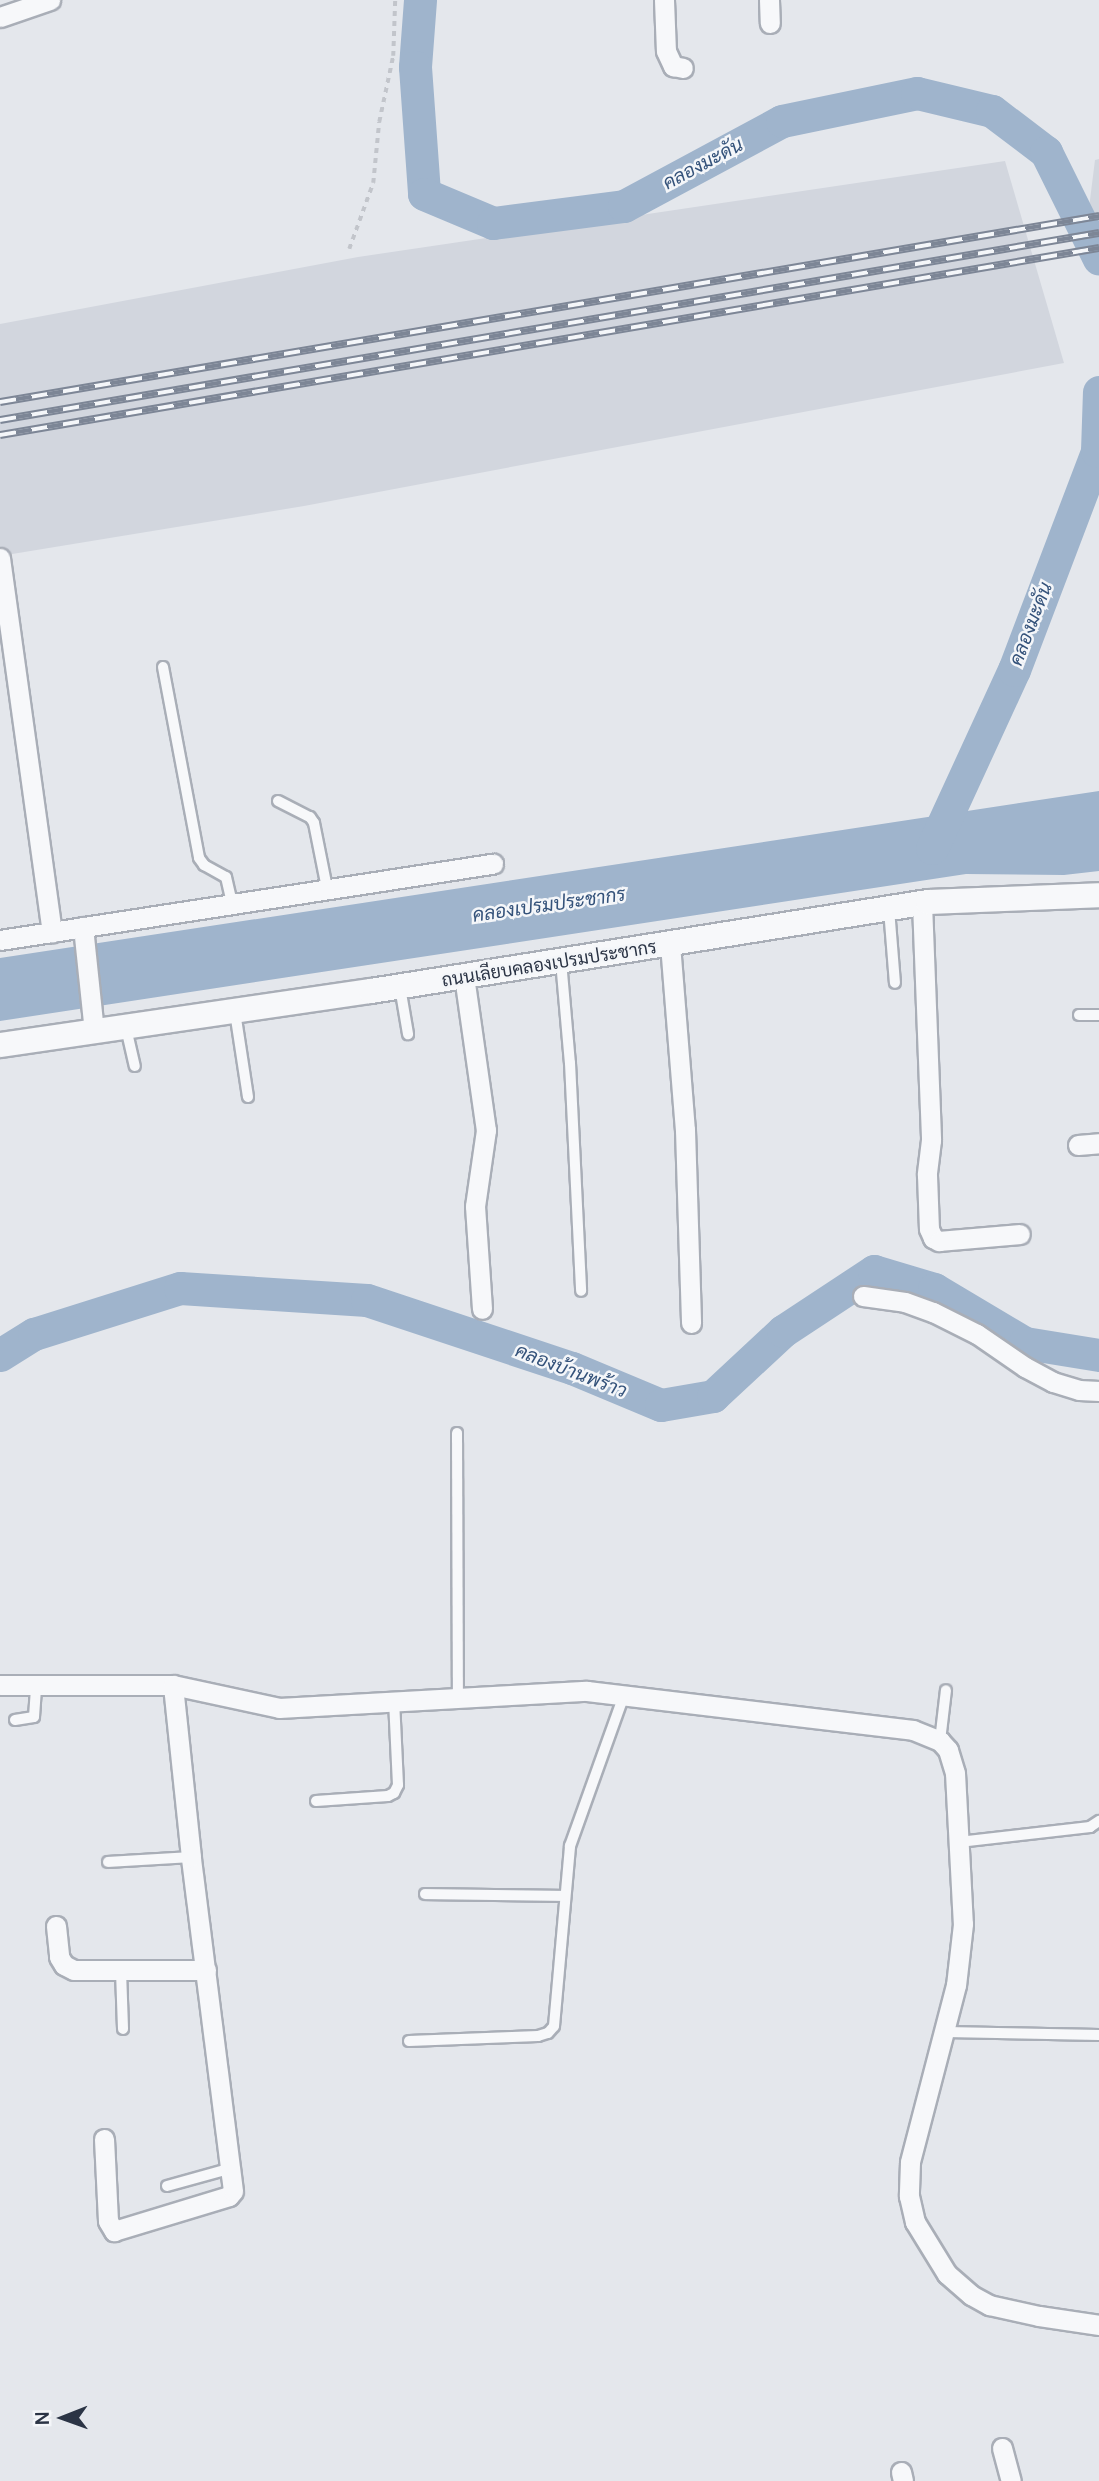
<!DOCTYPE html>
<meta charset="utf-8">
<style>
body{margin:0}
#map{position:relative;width:1099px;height:2481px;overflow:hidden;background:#e4e7ec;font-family:Manrope,Sarabun,sans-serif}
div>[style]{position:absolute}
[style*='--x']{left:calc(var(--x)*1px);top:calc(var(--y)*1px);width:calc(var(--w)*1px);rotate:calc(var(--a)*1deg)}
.built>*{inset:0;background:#d2d6de}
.water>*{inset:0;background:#9fb4cc}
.river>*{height:33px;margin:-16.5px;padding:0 16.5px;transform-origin:16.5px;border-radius:16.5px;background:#9fb4cc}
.path>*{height:3.5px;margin-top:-1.75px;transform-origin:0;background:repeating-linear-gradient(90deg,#c2c5cb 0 5px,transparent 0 10px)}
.roads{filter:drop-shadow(2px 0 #a9aeb7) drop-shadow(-2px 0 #a9aeb7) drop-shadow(0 2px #a9aeb7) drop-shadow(0 -2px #a9aeb7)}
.service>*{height:10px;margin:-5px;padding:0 5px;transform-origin:5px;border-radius:5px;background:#f7f8fa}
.minor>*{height:19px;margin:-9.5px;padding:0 9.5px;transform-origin:9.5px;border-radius:9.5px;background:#f7f8fa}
.tertiary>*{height:24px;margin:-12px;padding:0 12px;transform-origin:12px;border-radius:12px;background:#f7f8fa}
.rail>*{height:8px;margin-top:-4px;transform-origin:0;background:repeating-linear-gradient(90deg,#f4f6f9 0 16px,#7d8696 0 32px);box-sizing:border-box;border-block:2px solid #7d8696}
span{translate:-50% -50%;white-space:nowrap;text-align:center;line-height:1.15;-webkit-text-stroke:5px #f4f6f9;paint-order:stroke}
.street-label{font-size:18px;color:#2b3445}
.water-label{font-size:19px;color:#34527a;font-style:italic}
.north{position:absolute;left:28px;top:2383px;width:70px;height:70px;-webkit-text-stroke:5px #f4f6f9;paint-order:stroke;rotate:269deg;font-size:19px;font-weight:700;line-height:28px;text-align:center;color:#2b3445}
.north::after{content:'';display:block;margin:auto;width:24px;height:32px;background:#2b3445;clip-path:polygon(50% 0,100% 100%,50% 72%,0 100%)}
</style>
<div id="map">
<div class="built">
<div style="clip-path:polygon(1099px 159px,1099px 251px,1089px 208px,1095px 160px)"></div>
<div style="clip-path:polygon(1005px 161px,1064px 363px,304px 506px,0 556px,0 324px,358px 257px)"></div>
</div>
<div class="water">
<div style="clip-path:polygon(1099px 791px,1099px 871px,1064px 875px,966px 874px,0 1021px,0 958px)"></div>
</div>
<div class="river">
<div style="--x:420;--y:0;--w:67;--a:94.3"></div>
<div style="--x:415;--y:67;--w:127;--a:85.9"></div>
<div style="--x:424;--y:194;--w:75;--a:22.8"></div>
<div style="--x:493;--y:223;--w:132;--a:-7.4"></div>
<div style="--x:624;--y:206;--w:179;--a:-28.3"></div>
<div style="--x:782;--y:121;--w:138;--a:-11.7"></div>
<div style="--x:917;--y:93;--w:77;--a:13.5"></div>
<div style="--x:992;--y:111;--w:68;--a:37.2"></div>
<div style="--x:1046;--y:152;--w:119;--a:63.6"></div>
<div style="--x:932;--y:848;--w:196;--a:-65.3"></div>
<div style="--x:1014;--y:670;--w:234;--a:-69.2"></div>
<div style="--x:1097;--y:451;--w:59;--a:-88.1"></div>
<div style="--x:0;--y:1355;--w:40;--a:-32"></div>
<div style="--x:34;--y:1334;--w:153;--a:-17.5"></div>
<div style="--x:180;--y:1288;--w:187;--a:3.7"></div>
<div style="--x:367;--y:1300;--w:216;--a:18.4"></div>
<div style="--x:572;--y:1368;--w:96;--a:22.6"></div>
<div style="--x:661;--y:1405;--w:53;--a:-9.8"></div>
<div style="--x:713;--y:1396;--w:96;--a:-42.9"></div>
<div style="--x:783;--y:1331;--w:109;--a:-33.4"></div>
<div style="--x:874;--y:1271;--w:63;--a:16.7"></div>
<div style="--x:934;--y:1289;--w:106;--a:30.7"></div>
<div style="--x:1025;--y:1343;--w:75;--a:9.2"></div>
</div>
<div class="path">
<div style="--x:349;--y:249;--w:70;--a:-70"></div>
<div style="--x:373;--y:183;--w:61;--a:-84.4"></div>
<div style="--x:379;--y:122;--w:67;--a:-78"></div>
<div style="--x:393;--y:56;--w:56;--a:-88"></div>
</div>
<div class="roads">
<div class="service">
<div style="--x:163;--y:667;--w:194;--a:79.3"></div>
<div style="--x:199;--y:858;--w:9;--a:54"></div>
<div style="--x:204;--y:865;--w:25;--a:29"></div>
<div style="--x:226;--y:877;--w:27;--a:77"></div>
<div style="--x:278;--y:801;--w:36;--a:27"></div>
<div style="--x:310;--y:817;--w:7;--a:56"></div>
<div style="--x:314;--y:823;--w:66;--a:78.7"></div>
<div style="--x:889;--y:909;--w:74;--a:85.4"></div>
<div style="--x:561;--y:961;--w:102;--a:85"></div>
<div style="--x:570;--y:1063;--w:228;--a:87.2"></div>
<div style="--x:400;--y:987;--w:48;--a:80.3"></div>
<div style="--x:235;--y:1012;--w:86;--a:81.3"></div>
<div style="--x:1079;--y:1015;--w:20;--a:0"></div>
<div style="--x:126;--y:1028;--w:39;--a:77"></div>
<div style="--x:457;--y:1433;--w:264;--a:89.8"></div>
<div style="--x:15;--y:1720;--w:19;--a:-9"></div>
<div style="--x:34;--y:1717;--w:32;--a:-86"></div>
<div style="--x:940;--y:1741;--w:51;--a:-83.3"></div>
<div style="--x:316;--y:1801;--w:72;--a:-4"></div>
<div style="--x:388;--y:1796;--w:7;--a:-27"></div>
<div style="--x:394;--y:1793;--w:9;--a:-63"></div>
<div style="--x:398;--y:1785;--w:84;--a:-92.7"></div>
<div style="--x:959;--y:1842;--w:132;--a:-6.5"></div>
<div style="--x:1090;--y:1827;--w:11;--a:-34"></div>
<div style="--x:108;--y:1862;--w:83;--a:-3.4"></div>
<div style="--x:425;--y:1894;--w:139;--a:0.8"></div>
<div style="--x:121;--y:1971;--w:58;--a:88"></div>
<div style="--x:946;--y:2032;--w:153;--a:1.1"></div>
<div style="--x:409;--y:2041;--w:129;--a:-2.2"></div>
<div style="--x:538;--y:2036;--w:10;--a:-17"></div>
<div style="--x:548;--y:2033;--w:9;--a:-49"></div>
<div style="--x:554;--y:2026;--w:181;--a:-84.9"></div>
<div style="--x:570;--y:1846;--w:160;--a:-70.3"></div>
<div style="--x:167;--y:2186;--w:67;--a:-15.5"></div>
</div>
<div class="minor">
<div style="--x:664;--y:0;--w:51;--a:87.8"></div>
<div style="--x:666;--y:51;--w:17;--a:65"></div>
<div style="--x:673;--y:66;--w:10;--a:11"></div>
<div style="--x:769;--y:0;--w:23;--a:88"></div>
<div style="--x:0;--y:17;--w:53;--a:-18.8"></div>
<div style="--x:0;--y:558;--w:378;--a:82.1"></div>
<div style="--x:922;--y:903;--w:237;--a:87.8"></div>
<div style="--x:931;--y:1140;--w:35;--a:97"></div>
<div style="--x:927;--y:1175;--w:54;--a:87.9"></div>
<div style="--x:929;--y:1229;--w:10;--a:66"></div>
<div style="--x:933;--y:1238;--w:7;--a:27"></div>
<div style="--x:939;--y:1241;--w:81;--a:-4.9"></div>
<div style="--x:83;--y:927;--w:106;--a:84"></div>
<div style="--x:0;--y:940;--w:499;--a:-8.8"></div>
<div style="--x:670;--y:944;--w:187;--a:85.4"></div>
<div style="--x:685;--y:1130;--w:193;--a:88.2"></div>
<div style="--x:464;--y:976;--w:156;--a:81.9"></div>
<div style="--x:486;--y:1130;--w:77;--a:98.2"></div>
<div style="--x:475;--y:1206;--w:103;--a:86.1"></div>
<div style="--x:1078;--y:1145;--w:21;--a:-5"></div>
<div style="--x:863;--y:1296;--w:42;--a:8.1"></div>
<div style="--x:905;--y:1302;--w:30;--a:20"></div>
<div style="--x:933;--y:1312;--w:49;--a:26.6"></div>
<div style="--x:977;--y:1334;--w:58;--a:34.5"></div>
<div style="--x:1025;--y:1367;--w:32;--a:28"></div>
<div style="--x:1053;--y:1382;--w:27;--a:17"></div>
<div style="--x:1079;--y:1390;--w:20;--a:3"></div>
<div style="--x:0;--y:1685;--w:173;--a:0"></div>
<div style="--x:173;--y:1685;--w:108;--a:12.2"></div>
<div style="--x:279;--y:1708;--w:308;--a:-3.2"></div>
<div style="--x:587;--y:1691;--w:328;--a:6.8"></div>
<div style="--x:913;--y:1730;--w:29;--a:22"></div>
<div style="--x:940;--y:1741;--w:12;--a:48"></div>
<div style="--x:948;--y:1750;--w:24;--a:73"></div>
<div style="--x:955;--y:1773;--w:151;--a:87"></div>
<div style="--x:963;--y:1924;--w:61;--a:96.5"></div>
<div style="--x:956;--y:1985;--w:183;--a:104.6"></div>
<div style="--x:910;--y:2162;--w:34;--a:92"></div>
<div style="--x:909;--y:2196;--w:27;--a:77"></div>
<div style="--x:915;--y:2222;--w:61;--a:58.4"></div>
<div style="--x:947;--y:2274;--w:32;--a:41"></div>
<div style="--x:971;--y:2295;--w:21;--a:29"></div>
<div style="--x:989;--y:2305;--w:51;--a:12.4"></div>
<div style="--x:1039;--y:2316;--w:61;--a:8.5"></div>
<div style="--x:56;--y:1926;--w:31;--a:84"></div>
<div style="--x:59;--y:1957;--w:9;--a:58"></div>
<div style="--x:64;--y:1965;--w:11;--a:27"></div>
<div style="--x:74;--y:1970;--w:132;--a:0"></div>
<div style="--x:104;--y:2139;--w:82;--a:87.2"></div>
<div style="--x:108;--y:2221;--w:12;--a:59"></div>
<div style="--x:114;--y:2231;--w:120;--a:-16.9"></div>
<div style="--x:229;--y:2196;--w:6;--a:-51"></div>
<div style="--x:233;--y:2191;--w:337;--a:-97.2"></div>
<div style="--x:191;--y:1857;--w:173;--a:-96"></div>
<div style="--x:1002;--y:2448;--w:34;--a:75"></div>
<div style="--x:901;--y:2472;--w:9;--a:77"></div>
</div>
<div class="tertiary">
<div style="--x:0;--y:1045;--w:375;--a:-8.3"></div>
<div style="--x:371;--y:991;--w:564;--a:-9.08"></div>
<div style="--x:928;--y:902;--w:171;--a:-2.3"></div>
</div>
</div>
<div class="rail">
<div style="--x:0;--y:402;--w:1115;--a:-9.61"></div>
<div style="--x:0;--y:420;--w:1115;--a:-9.66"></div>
<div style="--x:0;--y:435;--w:1115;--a:-9.66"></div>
</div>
<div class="street-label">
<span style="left:549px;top:963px;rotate:-9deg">ถนนเลียบคลองเปรมประชากร</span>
</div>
<div class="water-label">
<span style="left:703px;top:164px;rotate:-28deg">คลองมะดัน</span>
<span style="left:1031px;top:624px;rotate:-69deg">คลองมะดัน</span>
<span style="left:549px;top:905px;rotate:-8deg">คลองเปรมประชากร</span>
<span style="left:571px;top:1371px;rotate:21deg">คลองบ้านพร้าว</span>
</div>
<div class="north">N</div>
</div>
